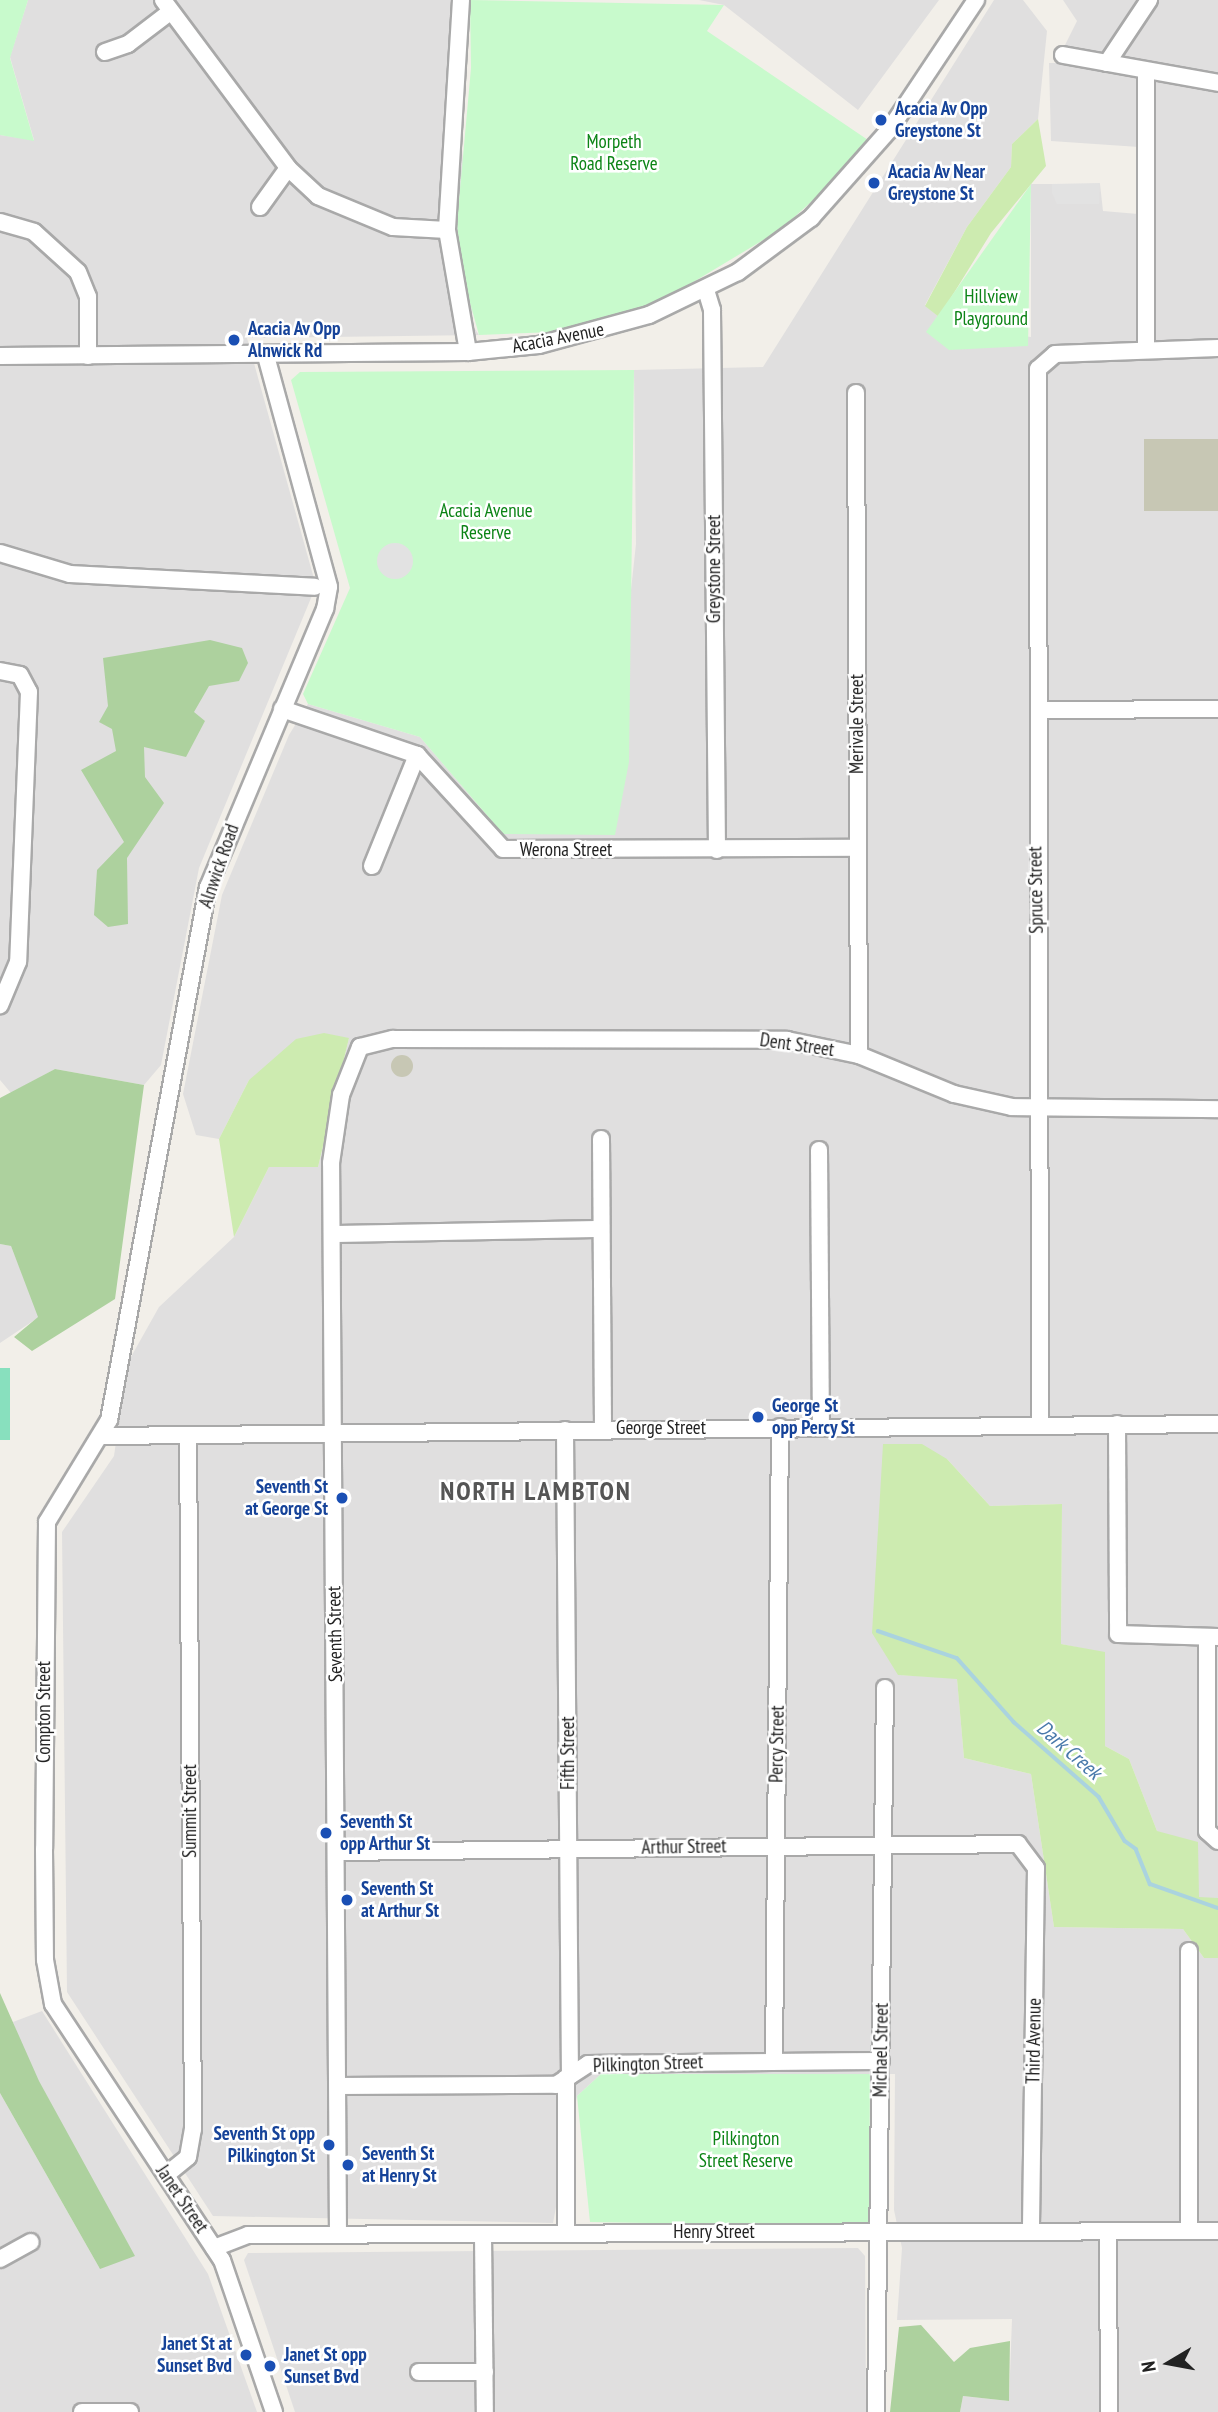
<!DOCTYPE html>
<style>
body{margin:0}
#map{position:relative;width:1218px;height:2412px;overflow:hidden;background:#f2efe9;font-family:"PT Sans Narrow",sans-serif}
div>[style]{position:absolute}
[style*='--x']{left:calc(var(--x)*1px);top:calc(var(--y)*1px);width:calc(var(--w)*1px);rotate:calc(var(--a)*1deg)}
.residential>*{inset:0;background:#e0dfdf}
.construction>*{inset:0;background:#c7c7b4;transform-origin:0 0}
.round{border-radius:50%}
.grass>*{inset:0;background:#cdebb0}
.forest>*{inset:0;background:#add19e}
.park>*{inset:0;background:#c8facc}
.pitch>*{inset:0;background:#88e0be;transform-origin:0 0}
.parking>*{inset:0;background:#e2e2e2}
.stream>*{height:3.5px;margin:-1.75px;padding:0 1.75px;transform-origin:1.75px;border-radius:1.75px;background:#aad3df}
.roads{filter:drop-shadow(2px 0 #a9a9a9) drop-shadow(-2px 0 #a9a9a9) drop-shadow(0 2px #a9a9a9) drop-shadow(0 -2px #a9a9a9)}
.minor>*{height:16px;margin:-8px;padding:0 8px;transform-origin:8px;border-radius:8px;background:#fff}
.dots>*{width:19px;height:19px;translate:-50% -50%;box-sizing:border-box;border:4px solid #fff;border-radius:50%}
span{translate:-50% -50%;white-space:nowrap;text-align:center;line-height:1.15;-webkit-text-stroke:5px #fff;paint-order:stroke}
.transit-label{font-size:19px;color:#164399;font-weight:700}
.left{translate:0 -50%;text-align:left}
.right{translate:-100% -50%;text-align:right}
.park-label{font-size:19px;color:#0c8416}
.street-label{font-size:19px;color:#222}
.water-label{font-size:21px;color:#4a7aab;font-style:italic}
.district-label{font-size:26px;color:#555;font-weight:700;letter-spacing:2px}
.north{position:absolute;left:1134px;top:2328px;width:70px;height:70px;-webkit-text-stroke:5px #fff;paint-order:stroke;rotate:260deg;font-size:19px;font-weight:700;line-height:28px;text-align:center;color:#222}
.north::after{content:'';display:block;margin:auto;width:24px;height:32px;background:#222;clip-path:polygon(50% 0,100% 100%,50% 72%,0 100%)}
</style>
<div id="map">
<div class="residential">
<div style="clip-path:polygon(28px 0,470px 0,462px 148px,473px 326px,479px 335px,247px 338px,316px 586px,199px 868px,161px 1065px,144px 1085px,55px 1069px,11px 1093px,0 1080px,0 135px,34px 140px,10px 57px)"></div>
<div style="clip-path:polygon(699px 0,939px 0,858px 110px,724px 5px)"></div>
<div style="clip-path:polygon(994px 0,1023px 0,1047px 31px,1038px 119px,1012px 144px,1011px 167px,967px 227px,925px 305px,939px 317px,934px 325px,1031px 337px,1031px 184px,1100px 184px,1103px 211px,1138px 214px,1139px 147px,1051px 141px,1049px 63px,1056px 63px,1077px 21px,1063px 0,1218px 0,1218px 1898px,1199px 1898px,1157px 1831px,1129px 1759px,1105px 1746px,1105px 1653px,1061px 1644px,1062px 1504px,990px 1506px,947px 1459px,898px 1675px,957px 1678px,964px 1758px,1031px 1774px,1054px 1927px,1183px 1929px,1204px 1958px,1218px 1958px,1218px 2412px,960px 2412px,963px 2396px,1009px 2401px,1012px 2319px,897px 2320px,902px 2248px,894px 2210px,895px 2074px,601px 2074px,577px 2096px,553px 2223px,213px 2216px,67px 1992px,62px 1532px,114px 1456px,127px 1364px,159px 1307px,234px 1237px,269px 1167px,318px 1167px,349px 1038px,249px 1080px,219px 1139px,196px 1135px,183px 1094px,222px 895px,289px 735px,308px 704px,420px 737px,503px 834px,630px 599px,636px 544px,634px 370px,763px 367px)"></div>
<div style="clip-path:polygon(0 1244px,11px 1246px,39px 1317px,0 1343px)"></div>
<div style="clip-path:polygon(42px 2011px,208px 2274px,257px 2412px,0 2412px,0 2093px,100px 2269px,13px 2022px)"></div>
<div style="clip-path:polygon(858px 2248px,865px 2256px,866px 2412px,295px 2412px,244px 2260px,248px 2253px)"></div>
</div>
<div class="construction">
<div style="left:1218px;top:439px;width:72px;height:74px;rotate:90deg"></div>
<div class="round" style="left:391px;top:1055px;width:22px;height:22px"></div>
</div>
<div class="grass">
<div style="clip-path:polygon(1038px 119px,1046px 166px,991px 233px,939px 317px,925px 306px,967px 227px,1011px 167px,1012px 144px)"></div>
<div style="clip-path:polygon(324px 1033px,349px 1038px,318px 1167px,269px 1167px,234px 1237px,219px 1139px,249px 1080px,296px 1039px)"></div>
<div style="clip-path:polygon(883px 1444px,922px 1444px,947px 1459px,990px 1506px,1062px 1504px,1061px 1644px,1105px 1652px,1105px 1746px,1129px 1759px,1157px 1831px,1198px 1842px,1199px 1897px,1218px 1898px,1218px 1958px,1204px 1958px,1183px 1929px,1054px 1927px,1031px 1774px,964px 1758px,957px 1679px,898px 1675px,872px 1633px)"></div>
</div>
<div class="forest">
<div style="clip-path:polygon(210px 640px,242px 648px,248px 663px,239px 681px,209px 686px,194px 712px,205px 721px,186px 757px,144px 747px,145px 777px,164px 803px,127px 858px,128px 924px,108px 927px,94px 915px,97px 870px,124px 842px,81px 770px,116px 751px,112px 729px,99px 722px,108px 706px,103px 658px)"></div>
<div style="clip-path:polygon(55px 1069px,144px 1085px,115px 1299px,32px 1351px,14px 1337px,38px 1317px,11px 1246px,0 1244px,0 1098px)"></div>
<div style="clip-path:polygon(0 1993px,39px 2081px,135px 2256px,100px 2269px,0 2093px)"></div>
<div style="clip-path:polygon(921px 2325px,954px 2362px,970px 2348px,1010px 2341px,1009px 2401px,963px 2396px,960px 2412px,890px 2412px,899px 2327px)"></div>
</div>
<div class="park">
<div style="clip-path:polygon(0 0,28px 0,10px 58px,34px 141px,0 135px)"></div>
<div style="clip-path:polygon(470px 0,724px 5px,707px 31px,868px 140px,843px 173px,780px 230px,660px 302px,553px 332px,479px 335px,462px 274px,457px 223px,471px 68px)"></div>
<div style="clip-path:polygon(1031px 184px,1028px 346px,949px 350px,926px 332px)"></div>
<div style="clip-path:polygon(634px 370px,629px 762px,615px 835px,503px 834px,420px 737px,308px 704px,303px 694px,350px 588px,291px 380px,300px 372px)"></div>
<div style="clip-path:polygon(601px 2074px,870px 2074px,869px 2227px,590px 2222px,577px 2096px)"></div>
</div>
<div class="pitch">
<div style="left:0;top:1368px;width:10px;height:72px"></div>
</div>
<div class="parking">
<div style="clip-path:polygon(1100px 183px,1099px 204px,1057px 204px,1052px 193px,1052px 184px)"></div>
<div class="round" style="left:377px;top:543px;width:36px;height:36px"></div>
</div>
<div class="stream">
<div style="--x:878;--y:1631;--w:83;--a:18.9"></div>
<div style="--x:957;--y:1658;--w:86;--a:48.3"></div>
<div style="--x:1014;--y:1722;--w:113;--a:41.4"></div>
<div style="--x:1099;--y:1797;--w:51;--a:59.4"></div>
<div style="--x:1125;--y:1841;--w:14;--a:36"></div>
<div style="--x:1136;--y:1849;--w:38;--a:68"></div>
<div style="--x:1150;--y:1884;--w:72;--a:19.4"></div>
</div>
<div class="roads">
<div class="minor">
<div style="--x:163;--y:0;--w:209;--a:53.3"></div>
<div style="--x:288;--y:168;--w:41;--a:43"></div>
<div style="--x:318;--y:196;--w:81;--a:22.5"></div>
<div style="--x:393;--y:227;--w:54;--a:3.2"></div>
<div style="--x:461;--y:0;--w:230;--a:93.5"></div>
<div style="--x:447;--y:230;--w:124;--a:80.2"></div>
<div style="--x:105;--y:52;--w:24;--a:-19"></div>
<div style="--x:128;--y:44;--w:53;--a:-37.3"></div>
<div style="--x:1063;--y:55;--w:158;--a:10.2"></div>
<div style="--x:1107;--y:63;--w:76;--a:-56.3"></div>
<div style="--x:1146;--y:71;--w:276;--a:90"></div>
<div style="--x:260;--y:207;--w:48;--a:-54.3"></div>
<div style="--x:0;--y:222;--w:35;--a:16"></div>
<div style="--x:34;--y:232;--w:59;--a:42.3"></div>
<div style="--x:78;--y:272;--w:27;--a:68"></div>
<div style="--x:88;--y:297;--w:59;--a:90"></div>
<div style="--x:706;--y:290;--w:21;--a:73"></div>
<div style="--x:712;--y:310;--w:540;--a:89.47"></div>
<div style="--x:0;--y:356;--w:468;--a:-0.5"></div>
<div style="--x:468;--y:352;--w:71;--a:-5.6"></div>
<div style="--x:539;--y:345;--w:114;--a:-15.3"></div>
<div style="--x:649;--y:315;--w:99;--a:-25.8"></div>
<div style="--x:738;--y:272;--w:91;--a:-36.5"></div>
<div style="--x:811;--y:218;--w:119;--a:-48.4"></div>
<div style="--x:890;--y:129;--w:155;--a:-56.3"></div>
<div style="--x:266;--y:356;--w:239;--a:74.7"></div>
<div style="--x:329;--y:587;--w:22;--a:100"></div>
<div style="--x:325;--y:609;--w:302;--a:112.8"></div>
<div style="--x:208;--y:887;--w:542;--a:100.52"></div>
<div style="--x:109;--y:1420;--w:119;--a:121.3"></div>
<div style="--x:47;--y:1522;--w:327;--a:90.5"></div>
<div style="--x:44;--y:1849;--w:111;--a:89.5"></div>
<div style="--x:45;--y:1960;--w:45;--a:79.7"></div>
<div style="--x:53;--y:2004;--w:307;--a:56.6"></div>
<div style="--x:222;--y:2260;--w:161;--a:71.1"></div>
<div style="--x:856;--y:393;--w:662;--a:89.74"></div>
<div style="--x:0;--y:553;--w:73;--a:16.7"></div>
<div style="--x:70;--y:574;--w:245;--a:3"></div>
<div style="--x:0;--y:671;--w:20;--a:11"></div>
<div style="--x:20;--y:675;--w:19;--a:62"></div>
<div style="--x:29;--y:692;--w:270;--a:92.3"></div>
<div style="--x:18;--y:962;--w:47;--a:112.7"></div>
<div style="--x:282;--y:709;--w:143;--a:18.8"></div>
<div style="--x:417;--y:755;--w:127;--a:47.5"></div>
<div style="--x:503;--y:849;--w:355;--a:-0.2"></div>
<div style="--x:1040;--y:710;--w:178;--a:-0.3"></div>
<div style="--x:372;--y:866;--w:120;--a:-67.9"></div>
<div style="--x:601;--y:1139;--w:290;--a:89.6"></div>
<div style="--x:819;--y:1150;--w:277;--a:89.6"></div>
<div style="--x:332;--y:1234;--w:269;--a:-1.1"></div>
<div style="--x:1040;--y:1424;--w:1055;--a:-90.11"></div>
<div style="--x:1038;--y:369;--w:23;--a:-41"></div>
<div style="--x:1055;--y:354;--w:163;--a:-2.1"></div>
<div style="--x:1117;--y:1424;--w:210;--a:89.7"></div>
<div style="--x:1118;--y:1634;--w:100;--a:1.7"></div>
<div style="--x:565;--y:1430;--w:646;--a:89.56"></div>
<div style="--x:104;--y:1436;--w:1114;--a:-0.62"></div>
<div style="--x:1207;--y:1637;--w:194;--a:90"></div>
<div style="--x:1207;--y:1831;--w:15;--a:42"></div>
<div style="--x:336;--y:1852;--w:682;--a:-0.67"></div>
<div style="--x:1018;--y:1844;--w:30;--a:53"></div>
<div style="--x:1036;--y:1868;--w:363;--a:90.8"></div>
<div style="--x:1189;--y:1951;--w:280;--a:90"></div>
<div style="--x:774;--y:2061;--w:634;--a:-89.46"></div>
<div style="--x:566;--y:2078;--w:154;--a:90"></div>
<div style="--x:338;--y:2086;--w:218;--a:-0.3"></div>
<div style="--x:556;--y:2085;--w:38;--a:-33"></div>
<div style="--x:588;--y:2064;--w:293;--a:-0.6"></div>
<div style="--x:166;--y:2175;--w:28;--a:-39"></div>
<div style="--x:188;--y:2157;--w:28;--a:-80"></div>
<div style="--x:193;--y:2129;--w:693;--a:-90.41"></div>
<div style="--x:1108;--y:2232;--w:180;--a:89.7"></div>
<div style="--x:338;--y:2235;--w:1072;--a:-90.37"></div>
<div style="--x:331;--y:1163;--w:69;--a:-81.6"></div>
<div style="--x:341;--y:1095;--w:52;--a:-68.4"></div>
<div style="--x:360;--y:1047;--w:34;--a:-14"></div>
<div style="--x:393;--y:1039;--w:394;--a:0.1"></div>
<div style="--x:787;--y:1040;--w:74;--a:11.8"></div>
<div style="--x:859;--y:1055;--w:103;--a:22.3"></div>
<div style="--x:954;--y:1094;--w:59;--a:12.6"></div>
<div style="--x:1012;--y:1107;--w:206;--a:0.6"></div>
<div style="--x:483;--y:2235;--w:177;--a:89.4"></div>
<div style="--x:214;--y:2248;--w:36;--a:-21"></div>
<div style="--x:248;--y:2235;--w:970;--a:-0.24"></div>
<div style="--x:0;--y:2259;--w:35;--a:-29"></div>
<div style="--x:419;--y:2372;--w:66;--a:0"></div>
<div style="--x:82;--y:2412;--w:48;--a:0"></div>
<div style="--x:876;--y:2412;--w:724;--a:-89.29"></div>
</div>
</div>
<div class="dots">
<div style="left:881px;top:120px;background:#1a4fb4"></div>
<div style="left:874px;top:183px;background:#1a4fb4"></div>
<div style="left:234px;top:340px;background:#1a4fb4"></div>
<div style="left:758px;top:1417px;background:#1a4fb4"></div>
<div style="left:342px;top:1498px;background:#1a4fb4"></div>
<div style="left:326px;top:1833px;background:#1a4fb4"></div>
<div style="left:347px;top:1900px;background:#1a4fb4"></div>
<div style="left:329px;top:2145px;background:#1a4fb4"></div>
<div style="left:348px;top:2165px;background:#1a4fb4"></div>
<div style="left:246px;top:2355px;background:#1a4fb4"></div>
<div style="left:270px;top:2366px;background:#1a4fb4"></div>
</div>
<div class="transit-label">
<span class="left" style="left:895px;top:120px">Acacia Av Opp<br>Greystone St</span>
<span class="left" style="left:888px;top:183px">Acacia Av Near<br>Greystone St</span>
<span class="left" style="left:248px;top:340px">Acacia Av Opp<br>Alnwick Rd</span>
<span class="left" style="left:772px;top:1417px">George St<br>opp Percy St</span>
<span class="right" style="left:328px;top:1498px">Seventh St<br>at George St</span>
<span class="left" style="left:340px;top:1833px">Seventh St<br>opp Arthur St</span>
<span class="left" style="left:361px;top:1900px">Seventh St<br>at Arthur St</span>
<span class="right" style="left:315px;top:2145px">Seventh St opp<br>Pilkington St</span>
<span class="left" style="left:362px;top:2165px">Seventh St<br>at Henry St</span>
<span class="right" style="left:232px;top:2355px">Janet St at<br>Sunset Bvd</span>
<span class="left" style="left:284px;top:2366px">Janet St opp<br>Sunset Bvd</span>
</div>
<div class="park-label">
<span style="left:614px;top:153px">Morpeth<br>Road Reserve</span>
<span style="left:991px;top:308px">Hillview<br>Playground</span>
<span style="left:486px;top:522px">Acacia Avenue<br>Reserve</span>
<span style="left:746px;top:2150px">Pilkington<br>Street Reserve</span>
</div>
<div class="street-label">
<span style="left:558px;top:338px;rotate:-11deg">Acacia Avenue</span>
<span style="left:714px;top:569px;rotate:-90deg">Greystone Street</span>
<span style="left:857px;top:724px;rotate:-90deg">Merivale Street</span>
<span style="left:566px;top:850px">Werona Street</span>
<span style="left:219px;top:866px;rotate:-71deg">Alnwick Road</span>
<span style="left:1036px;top:890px;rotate:-91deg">Spruce Street</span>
<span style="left:797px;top:1045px;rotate:8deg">Dent Street</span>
<span style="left:661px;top:1428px">George Street</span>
<span style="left:335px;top:1634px;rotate:-91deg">Seventh Street</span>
<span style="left:44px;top:1712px;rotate:-90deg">Compton Street</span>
<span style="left:777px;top:1744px;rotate:-89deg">Percy Street</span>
<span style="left:568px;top:1753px;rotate:-90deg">Fifth Street</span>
<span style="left:190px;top:1811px;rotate:-90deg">Summit Street</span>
<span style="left:684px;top:1847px;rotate:-1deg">Arthur Street</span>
<span style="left:1034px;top:2041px;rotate:-89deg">Third Avenue</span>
<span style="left:881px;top:2050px;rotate:-89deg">Michael Street</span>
<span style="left:648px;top:2064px;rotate:-2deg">Pilkington Street</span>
<span style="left:182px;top:2199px;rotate:56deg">Janet Street</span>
<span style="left:714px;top:2232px">Henry Street</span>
</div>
<div class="water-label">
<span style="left:1069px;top:1750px;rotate:41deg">Dark Creek</span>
</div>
<div class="district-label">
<span style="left:536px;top:1491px">NORTH LAMBTON</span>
</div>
<div class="north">N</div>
</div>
